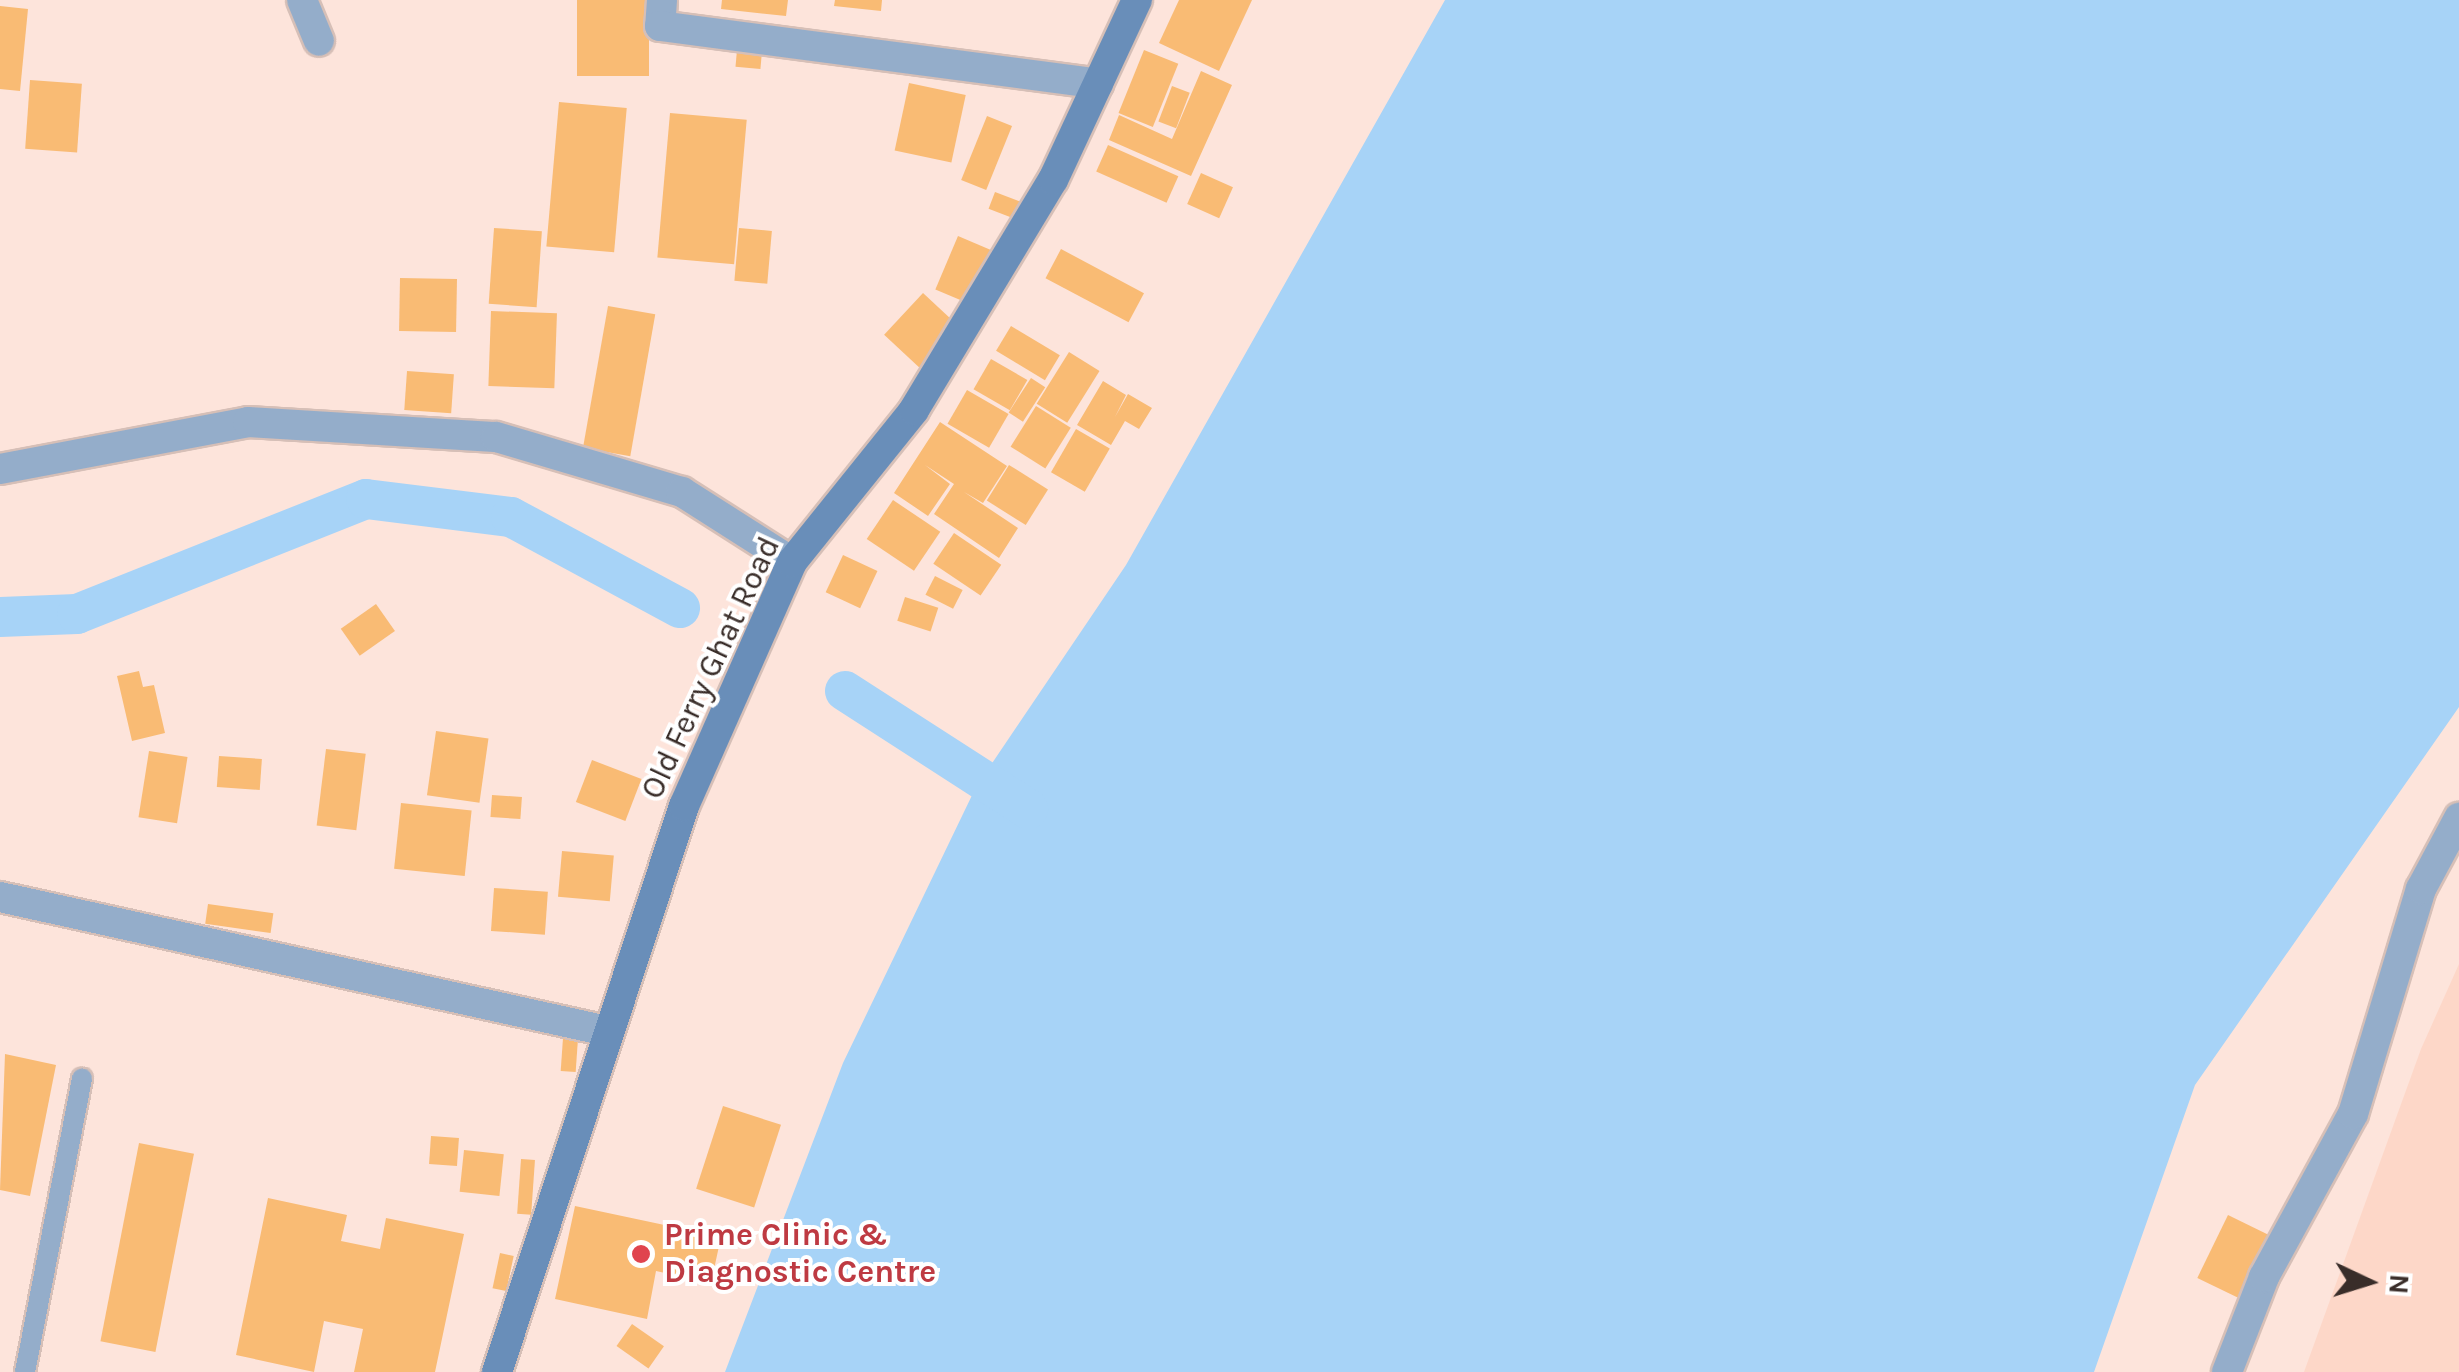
<!DOCTYPE html>
<style>
body{margin:0}
#map{position:relative;width:2459px;height:1372px;overflow:hidden;background:#fde4db;font-family:Karla,sans-serif}
div>[style]{position:absolute}
[style*='--x']{left:calc(var(--x)*1px);top:calc(var(--y)*1px);width:calc(var(--w)*1px);rotate:calc(var(--a)*1deg)}
.built>*{inset:0;background:#fdd7c8}
.water>*{inset:0;background:#a7d3f7}
.canal>*{height:40px;margin:-20px;padding:0 20px;transform-origin:20px;border-radius:20px;background:#a7d3f7}
.building>*{inset:0;background:#f9bb74;transform-origin:0 0}
.roads{filter:drop-shadow(2px 0 #d6bfb7) drop-shadow(-2px 0 #d6bfb7) drop-shadow(0 2px #d6bfb7) drop-shadow(0 -2px #d6bfb7)}
.lane>*{height:20px;margin:-10px;padding:0 10px;transform-origin:10px;border-radius:10px;background:#94adca}
.street>*{height:30px;margin:-15px;padding:0 15px;transform-origin:15px;border-radius:15px;background:#94adca}
.secondary>*{height:30px;margin:-15px;padding:0 15px;transform-origin:15px;border-radius:15px;background:#698eb9}
.dots>*{width:28px;height:28px;translate:-50% -50%;box-sizing:border-box;border:5px solid #fff;border-radius:50%}
span{translate:-50% -50%;white-space:nowrap;text-align:center;line-height:1.15;-webkit-text-stroke:8px #fff;paint-order:stroke}
.street-label{font-size:32px;color:#392d29}
.health-label{font-size:32px;color:#be3a42;font-weight:700}
.left{translate:0 -50%;text-align:left}
.north{position:absolute;left:2319px;top:1232px;width:100px;height:100px;-webkit-text-stroke:8px #fff;paint-order:stroke;rotate:94deg;font-size:28px;font-weight:700;line-height:40px;text-align:center;color:#392d29}
.north::after{content:'';display:block;margin:auto;width:35px;height:45px;background:#392d29;clip-path:polygon(50% 0,100% 100%,50% 72%,0 100%)}
</style>
<div id="map">
<div class="built">
<div style="clip-path:polygon(2459px 964px,2459px 1372px,2304px 1372px,2421px 1049px)"></div>
</div>
<div class="water">
<div style="clip-path:polygon(1445px 0,2459px 0,2459px 707px,2195px 1085px,2094px 1372px,725px 1372px,843px 1063px,976px 787px,1126px 565px)"></div>
</div>
<div class="canal">
<div style="--x:0;--y:617;--w:77;--a:-2.2"></div>
<div style="--x:77;--y:614;--w:311;--a:-21.7"></div>
<div style="--x:366;--y:499;--w:146;--a:7.1"></div>
<div style="--x:511;--y:517;--w:192;--a:28.3"></div>
<div style="--x:845;--y:691;--w:218;--a:32.8"></div>
</div>
<div class="building">
<div style="left:577px;top:0;width:72px;height:76px"></div>
<div style="clip-path:polygon(722px 0,788px 0,786px 16px,721px 9px)"></div>
<div style="clip-path:polygon(835px 0,882px 0,881px 11px,834px 6px)"></div>
<div style="clip-path:polygon(1179px 0,1252px 0,1219px 71px,1159px 43px)"></div>
<div style="clip-path:polygon(0 6px,28px 9px,20px 91px,0 89px)"></div>
<div style="left:739px;top:27px;width:25px;height:40px;rotate:5deg"></div>
<div style="left:1144px;top:50px;width:37px;height:68px;rotate:22deg"></div>
<div style="clip-path:polygon(1201px 71px,1232px 85px,1191px 176px,1109px 140px,1119px 115px,1172px 139px)"></div>
<div style="left:30px;top:80px;width:52px;height:69px;rotate:4deg"></div>
<div style="left:909px;top:83px;width:58px;height:69px;rotate:12deg"></div>
<div style="left:1172px;top:86px;width:19px;height:38px;rotate:21deg"></div>
<div style="left:559px;top:102px;width:68px;height:145px;rotate:5deg"></div>
<div style="left:670px;top:113px;width:77px;height:145px;rotate:5deg"></div>
<div style="left:987px;top:116px;width:27px;height:69px;rotate:22deg"></div>
<div style="left:1108px;top:145px;width:77px;height:29px;rotate:24deg"></div>
<div style="left:1201px;top:173px;width:35px;height:34px;rotate:24deg"></div>
<div style="left:995px;top:192px;width:30px;height:18px;rotate:21deg"></div>
<div style="left:494px;top:228px;width:48px;height:76px;rotate:4deg"></div>
<div style="left:739px;top:228px;width:33px;height:53px;rotate:5deg"></div>
<div style="left:958px;top:236px;width:44px;height:58px;rotate:23deg"></div>
<div style="left:1061px;top:249px;width:94px;height:33px;rotate:28deg"></div>
<div style="left:400px;top:278px;width:57px;height:53px;rotate:1deg"></div>
<div style="left:923px;top:293px;width:51px;height:57px;rotate:43deg"></div>
<div style="left:608px;top:306px;width:48px;height:144px;rotate:10deg"></div>
<div style="left:491px;top:311px;width:66px;height:75px;rotate:2deg"></div>
<div style="left:1011px;top:326px;width:57px;height:29px;rotate:31deg"></div>
<div style="left:1069px;top:352px;width:36px;height:61px;rotate:32deg"></div>
<div style="left:991px;top:359px;width:42px;height:35px;rotate:30deg"></div>
<div style="left:407px;top:371px;width:47px;height:39px;rotate:4deg"></div>
<div style="left:1031px;top:378px;width:17px;height:41px;rotate:33deg"></div>
<div style="clip-path:polygon(1103px 381px,1126px 395px,1115px 417px,1128px 394px,1152px 408px,1139px 429px,1125px 421px,1111px 445px,1077px 425px)"></div>
<div style="left:967px;top:390px;width:48px;height:39px;rotate:30deg"></div>
<div style="left:1036px;top:406px;width:41px;height:48px;rotate:32deg"></div>
<div style="clip-path:polygon(940px 422px,1007px 466px,983px 503px,964px 492px,1018px 528px,999px 558px,934px 514px,954px 484px,925px 465px,950px 484px,928px 516px,894px 493px)"></div>
<div style="left:1076px;top:429px;width:39px;height:50px;rotate:30deg"></div>
<div style="left:1009px;top:465px;width:46px;height:42px;rotate:32deg"></div>
<div style="left:893px;top:500px;width:57px;height:47px;rotate:34deg"></div>
<div style="left:954px;top:533px;width:57px;height:37px;rotate:34deg"></div>
<div style="left:843px;top:555px;width:38px;height:41px;rotate:25deg"></div>
<div style="left:935px;top:576px;width:31px;height:21px;rotate:27deg"></div>
<div style="left:905px;top:597px;width:35px;height:25px;rotate:18deg"></div>
<div style="left:376px;top:604px;width:33px;height:43px;rotate:55deg"></div>
<div style="clip-path:polygon(139px 671px,143px 687px,154px 685px,165px 733px,132px 741px,117px 676px)"></div>
<div style="left:436px;top:731px;width:53px;height:65px;rotate:8deg"></div>
<div style="left:326px;top:749px;width:40px;height:77px;rotate:7deg"></div>
<div style="left:149px;top:751px;width:39px;height:67px;rotate:9deg"></div>
<div style="left:219px;top:756px;width:43px;height:31px;rotate:4deg"></div>
<div style="left:592px;top:760px;width:53px;height:45px;rotate:21deg"></div>
<div style="left:492px;top:795px;width:30px;height:22px;rotate:4deg"></div>
<div style="left:401px;top:803px;width:71px;height:66px;rotate:6deg"></div>
<div style="left:562px;top:851px;width:52px;height:46px;rotate:5deg"></div>
<div style="left:494px;top:888px;width:54px;height:43px;rotate:4deg"></div>
<div style="left:208px;top:904px;width:66px;height:20px;rotate:8deg"></div>
<div style="left:563px;top:1038px;width:15px;height:33px;rotate:4deg"></div>
<div style="clip-path:polygon(5px 1054px,56px 1065px,30px 1196px,0 1190px)"></div>
<div style="left:723px;top:1106px;width:61px;height:87px;rotate:18deg"></div>
<div style="left:431px;top:1136px;width:28px;height:28px;rotate:4deg"></div>
<div style="left:139px;top:1143px;width:56px;height:202px;rotate:11deg"></div>
<div style="left:464px;top:1150px;width:40px;height:42px;rotate:6deg"></div>
<div style="left:521px;top:1159px;width:14px;height:55px;rotate:4deg"></div>
<div style="clip-path:polygon(268px 1198px,347px 1215px,341px 1241px,380px 1249px,386px 1218px,464px 1234px,435px 1372px,354px 1372px,363px 1329px,324px 1321px,314px 1372px,236px 1355px)"></div>
<div style="clip-path:polygon(575px 1206px,721px 1237px,711px 1283px,656px 1271px,647px 1319px,555px 1299px)"></div>
<div style="left:2228px;top:1215px;width:50px;height:70px;rotate:26deg"></div>
<div style="left:500px;top:1253px;width:14px;height:36px;rotate:12deg"></div>
<div style="left:632px;top:1324px;width:39px;height:27px;rotate:35deg"></div>
</div>
<div class="roads">
<div class="lane">
<div style="--x:25;--y:1372;--w:299;--a:-79"></div>
</div>
<div class="street">
<div style="--x:302;--y:0;--w:44;--a:67.5"></div>
<div style="--x:662;--y:0;--w:26;--a:94"></div>
<div style="--x:660;--y:26;--w:442;--a:7.5"></div>
<div style="--x:0;--y:469;--w:252;--a:-10.7"></div>
<div style="--x:248;--y:422;--w:248;--a:3.5"></div>
<div style="--x:496;--y:437;--w:194;--a:16.5"></div>
<div style="--x:682;--y:492;--w:130;--a:32.5"></div>
<div style="--x:0;--y:897;--w:622;--a:12.45"></div>
<div style="--x:2227;--y:1372;--w:102;--a:-68.7"></div>
<div style="--x:2264;--y:1277;--w:186;--a:-61.4"></div>
<div style="--x:2353;--y:1114;--w:235;--a:-73.2"></div>
<div style="--x:2421;--y:889;--w:81;--a:-61.8"></div>
</div>
<div class="secondary">
<div style="--x:497;--y:1372;--w:596;--a:-71.72"></div>
<div style="--x:684;--y:806;--w:267;--a:-66.1"></div>
<div style="--x:792;--y:562;--w:195;--a:-51.2"></div>
<div style="--x:914;--y:410;--w:269;--a:-58.9"></div>
<div style="--x:1053;--y:180;--w:199;--a:-65"></div>
</div>
</div>
<div class="dots">
<div style="left:641px;top:1254px;background:#e0444e"></div>
</div>
<div class="street-label">
<span style="left:711px;top:668px;rotate:-65deg">Old Ferry Ghat Road</span>
</div>
<div class="health-label">
<span class="left" style="left:664px;top:1254px">Prime Clinic &amp;<br>Diagnostic Centre</span>
</div>
<div class="north">N</div>
</div>
